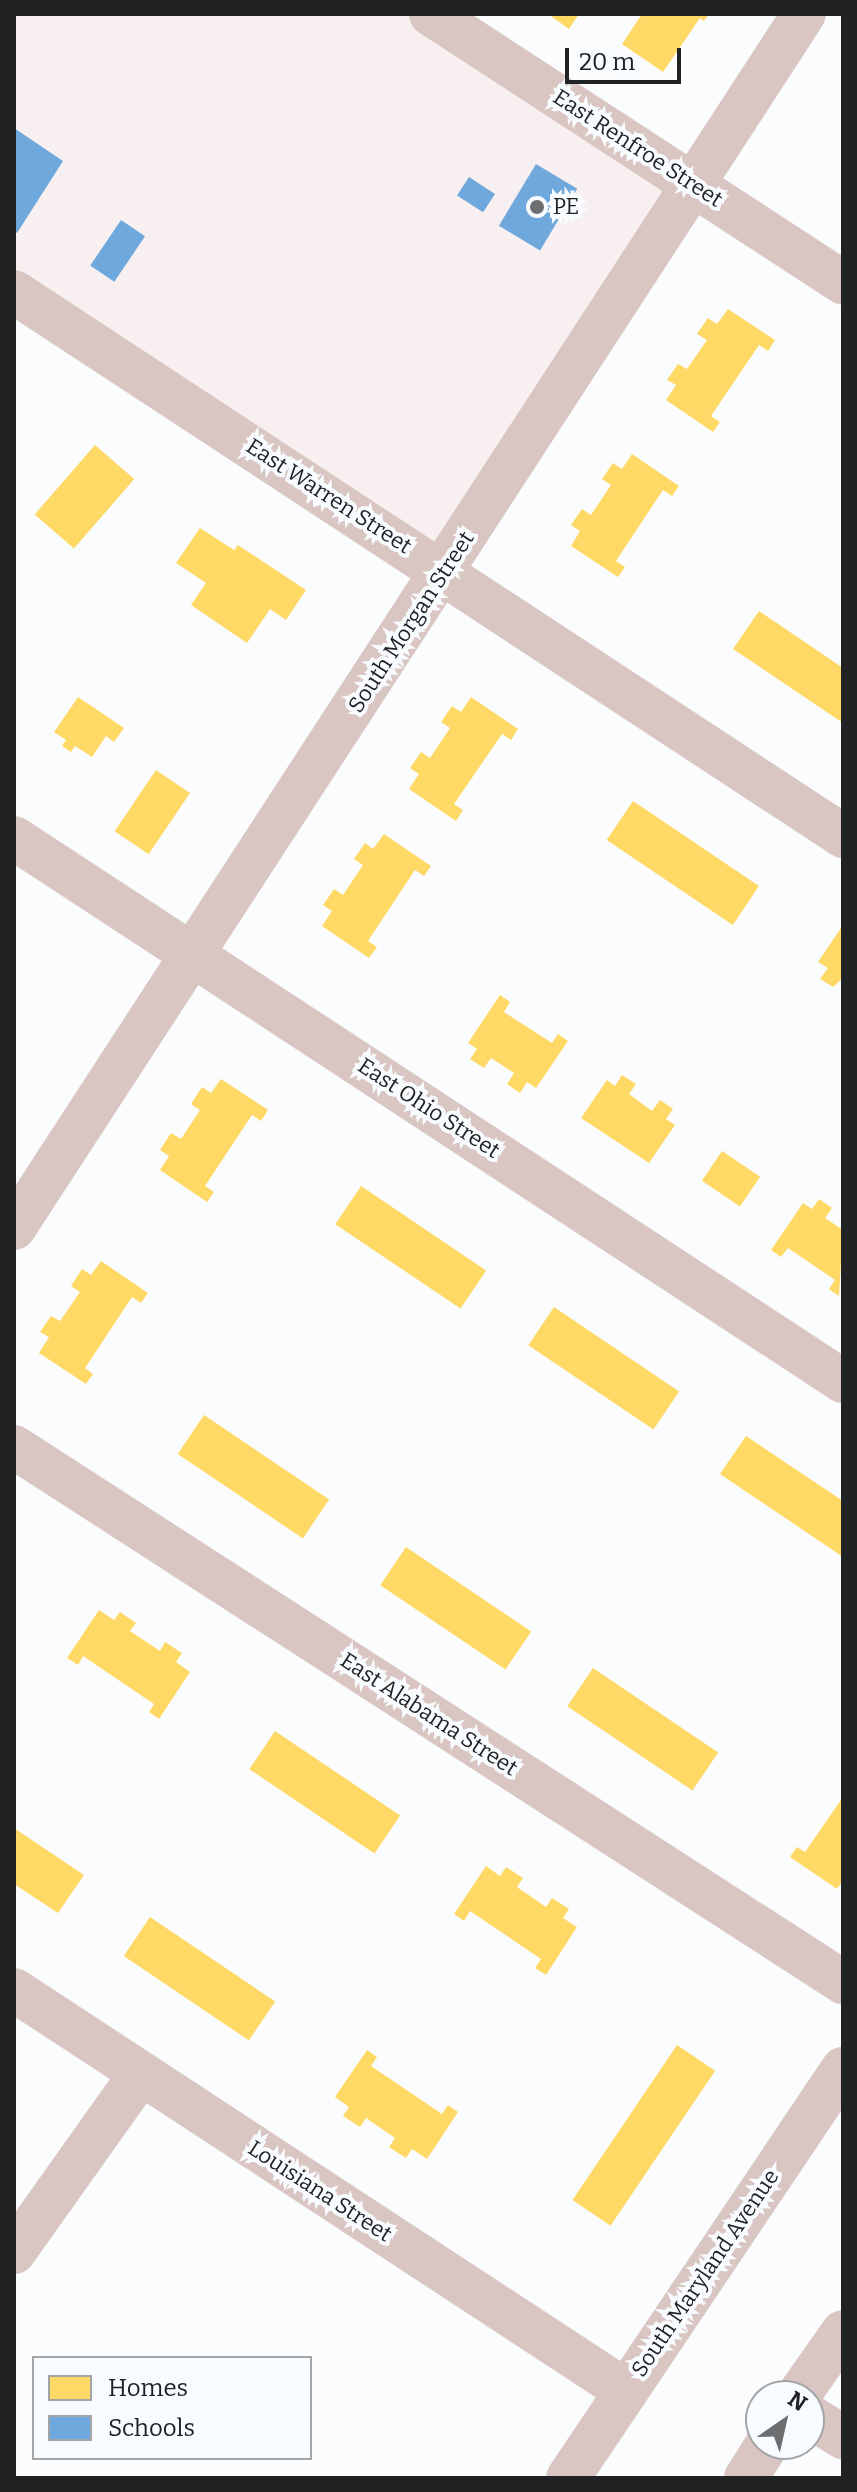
<!DOCTYPE html>
<style>
body{margin:0}
#map{position:relative;width:857px;height:2492px;overflow:hidden;background:#fafcfe;font-family:Bitter,serif}
div>[style]{position:absolute}
[style*='--x']{left:calc(var(--x)*1px);top:calc(var(--y)*1px);width:calc(var(--w)*1px);rotate:calc(var(--a)*1deg)}
.education>*{inset:0;background:#f8f0f0}
.homes>*{inset:0;background:#ffd966;transform-origin:0 0}
.schools>*{inset:0;background:#6fa8dc;transform-origin:0 0}
.minor>*{height:44px;margin:-22px;padding:0 22px;transform-origin:22px;border-radius:22px;background:#d9c6c2}
.dots>*{width:22px;height:22px;translate:-50% -50%;box-sizing:border-box;border:4px solid #f9fcff;border-radius:50%}
span{translate:-50% -50%;white-space:nowrap;text-align:center;line-height:1.15;-webkit-text-stroke:8px #f9fcff;paint-order:stroke}
.street-label{font-size:22px;color:#212223}
.poi-label{font-size:22px;color:#212223}
.left{translate:0 -50%;text-align:left}
.frame{position:absolute;inset:0;border:16px solid #212223;pointer-events:none}
.legend{position:absolute;left:32px;top:2356px;width:280px;height:104px;box-sizing:border-box;background:#f9fcff;border:2px solid #a3a5a7;margin:0;padding:10px 14px;list-style:none;font-size:24px;color:#212223}
.legend li{display:flex;align-items:center;gap:16px;height:40px}
.legend b{width:40px;border:2px solid #a3a5a7}
.north{position:absolute;left:745px;top:2380px;width:80px;height:80px;box-sizing:border-box;background:#f9fcff;border:2px solid #a3a5a7;border-radius:50%;rotate:34deg;font-size:22px;font-weight:700;line-height:32px;text-align:center;color:#212223}
.north::after{content:'';display:block;margin:auto;width:28px;height:36px;background:#6d6e70;clip-path:polygon(50% 0,100% 100%,50% 72%,0 100%)}
.scale{position:absolute;left:565px;top:48px;width:116px;height:36px;box-sizing:border-box;border:4px solid #212223;border-top:0;padding-left:10px;font-size:24px;line-height:28px;white-space:nowrap;color:#212223;-webkit-text-stroke:6px #f9fcff;paint-order:stroke}
</style>
<div id="map">
<div class="education">
<div style="clip-path:polygon(14px 14px,432px 14px,696px 186px,445px 571px,14px 292px)"></div>
</div>
<div class="homes">
<div style="clip-path:polygon(548px 14px,579px 14px,569px 29px)"></div>
<div style="clip-path:polygon(642px 14px,709px 14px,704px 21px,700px 18px,663px 72px,622px 44px)"></div>
<div style="clip-path:polygon(728px 309px,775px 340px,768px 351px,759px 345px,711px 416px,720px 422px,713px 432px,666px 400px,676px 385px,667px 380px,678px 364px,687px 369px,707px 340px,697px 334px,708px 318px,717px 324px)"></div>
<div style="left:95px;top:445px;width:52px;height:92px;rotate:41deg"></div>
<div style="clip-path:polygon(632px 454px,679px 486px,672px 496px,663px 490px,616px 561px,625px 567px,618px 577px,571px 546px,580px 531px,571px 525px,582px 509px,591px 515px,611px 485px,602px 479px,613px 463px,622px 469px)"></div>
<div style="clip-path:polygon(200px 528px,234px 550px,238px 545px,306px 590px,286px 620px,270px 609px,247px 643px,191px 605px,206px 583px,176px 563px)"></div>
<div style="clip-path:polygon(759px 611px,843px 668px,843px 723px,733px 649px)"></div>
<div style="clip-path:polygon(78px 697px,124px 728px,114px 742px,106px 736px,92px 757px,75px 746px,71px 752px,62px 746px,66px 740px,54px 732px)"></div>
<div style="clip-path:polygon(471px 697px,518px 729px,511px 740px,502px 734px,454px 804px,463px 810px,456px 821px,409px 789px,419px 774px,410px 768px,421px 752px,430px 758px,450px 728px,441px 722px,452px 706px,461px 712px)"></div>
<div style="left:156px;top:770px;width:41px;height:74px;rotate:34deg"></div>
<div style="left:633px;top:801px;width:152px;height:47px;rotate:34deg"></div>
<div style="clip-path:polygon(384px 834px,431px 866px,424px 876px,415px 870px,368px 941px,377px 947px,369px 958px,322px 926px,332px 911px,323px 905px,334px 889px,343px 895px,363px 865px,354px 859px,365px 843px,373px 849px)"></div>
<div style="clip-path:polygon(843px 925px,843px 978px,833px 987px,820px 979px,828px 968px,818px 962px)"></div>
<div style="clip-path:polygon(500px 995px,510px 1002px,504px 1012px,552px 1043px,558px 1034px,568px 1041px,536px 1088px,527px 1082px,520px 1093px,507px 1084px,514px 1073px,491px 1058px,484px 1068px,470px 1059px,477px 1049px,468px 1043px)"></div>
<div style="clip-path:polygon(622px 1075px,636px 1084px,629px 1094px,652px 1111px,660px 1100px,673px 1109px,666px 1119px,675px 1125px,649px 1163px,581px 1118px,607px 1080px,615px 1086px)"></div>
<div style="clip-path:polygon(221px 1079px,268px 1110px,261px 1121px,252px 1115px,205px 1186px,214px 1192px,207px 1202px,160px 1170px,169px 1156px,160px 1150px,171px 1133px,181px 1139px,200px 1110px,191px 1104px,202px 1087px,211px 1093px)"></div>
<div style="left:722px;top:1151px;width:46px;height:36px;rotate:34deg"></div>
<div style="left:361px;top:1186px;width:151px;height:46px;rotate:34deg"></div>
<div style="clip-path:polygon(819px 1199px,832px 1208px,825px 1218px,843px 1230px,839px 1296px,829px 1289px,835px 1280px,788px 1248px,781px 1257px,771px 1250px,803px 1203px,812px 1209px)"></div>
<div style="clip-path:polygon(101px 1261px,148px 1293px,141px 1303px,132px 1297px,85px 1368px,93px 1374px,86px 1384px,39px 1353px,49px 1337px,40px 1332px,51px 1316px,60px 1321px,80px 1292px,71px 1286px,82px 1269px,91px 1275px)"></div>
<div style="left:554px;top:1307px;width:151px;height:46px;rotate:34deg"></div>
<div style="left:204px;top:1415px;width:151px;height:47px;rotate:34deg"></div>
<div style="clip-path:polygon(746px 1436px,843px 1501px,843px 1557px,720px 1474px)"></div>
<div style="left:406px;top:1547px;width:151px;height:46px;rotate:34deg"></div>
<div style="clip-path:polygon(99px 1610px,114px 1620px,120px 1612px,136px 1623px,130px 1631px,160px 1651px,165px 1642px,182px 1653px,176px 1662px,190px 1672px,159px 1719px,149px 1712px,154px 1704px,83px 1656px,78px 1665px,67px 1658px)"></div>
<div style="left:593px;top:1668px;width:151px;height:46px;rotate:34deg"></div>
<div style="left:275px;top:1731px;width:151px;height:46px;rotate:34deg"></div>
<div style="clip-path:polygon(843px 1797px,843px 1880px,837px 1889px,790px 1857px,797px 1847px,805px 1852px)"></div>
<div style="clip-path:polygon(14px 1828px,84px 1875px,58px 1913px,14px 1884px)"></div>
<div style="clip-path:polygon(486px 1866px,500px 1876px,506px 1867px,523px 1878px,517px 1887px,546px 1907px,552px 1898px,569px 1909px,563px 1918px,577px 1927px,546px 1975px,535px 1968px,541px 1959px,470px 1911px,464px 1921px,454px 1914px)"></div>
<div style="left:150px;top:1917px;width:151px;height:47px;rotate:34deg"></div>
<div style="left:677px;top:2045px;width:46px;height:187px;rotate:34deg"></div>
<div style="clip-path:polygon(367px 2050px,377px 2057px,371px 2066px,442px 2114px,448px 2105px,458px 2112px,427px 2159px,412px 2149px,406px 2158px,389px 2147px,395px 2138px,366px 2118px,360px 2127px,343px 2116px,349px 2107px,335px 2097px)"></div>
</div>
<div class="schools">
<div style="clip-path:polygon(14px 128px,63px 161px,17px 233px,14px 231px)"></div>
<div style="left:536px;top:164px;width:48px;height:72px;rotate:31deg"></div>
<div style="left:469px;top:177px;width:31px;height:22px;rotate:33deg"></div>
<div style="left:121px;top:220px;width:29px;height:55px;rotate:34deg"></div>
</div>
<div class="minor">
<div style="--x:431;--y:14;--w:492;--a:33.1"></div>
<div style="--x:14;--y:292;--w:992;--a:33.27"></div>
<div style="--x:14;--y:838;--w:991;--a:33.23"></div>
<div style="--x:14;--y:1228;--w:1448;--a:-56.95"></div>
<div style="--x:14;--y:1447;--w:987;--a:32.84"></div>
<div style="--x:14;--y:1990;--w:732;--a:33.23"></div>
<div style="--x:14;--y:2252;--w:219;--a:-54.6"></div>
<div style="--x:798;--y:2396;--w:78;--a:-54.9"></div>
<div style="--x:809;--y:2416;--w:40;--a:32"></div>
<div style="--x:568;--y:2478;--w:493;--a:-56.1"></div>
<div style="--x:746;--y:2478;--w:40;--a:-58"></div>
</div>
<div class="dots">
<div style="left:537px;top:207px;background:#6d6e70"></div>
</div>
<div class="street-label">
<span style="left:638px;top:148px;rotate:33deg">East Renfroe Street</span>
<span style="left:329px;top:496px;rotate:33deg">East Warren Street</span>
<span style="left:411px;top:622px;rotate:-57deg">South Morgan Street</span>
<span style="left:429px;top:1108px;rotate:33deg">East Ohio Street</span>
<span style="left:429px;top:1714px;rotate:33deg">East Alabama Street</span>
<span style="left:320px;top:2191px;rotate:33deg">Louisiana Street</span>
<span style="left:705px;top:2273px;rotate:-56deg">South Maryland Avenue</span>
</div>
<div class="poi-label">
<span class="left" style="left:553px;top:207px">PE</span>
</div>
<div class="frame"></div>
<ul class="legend">
<li><b style="height:22px;background:#ffd966"></b>Homes</li>
<li><b style="height:22px;background:#6fa8dc"></b>Schools</li>
</ul>
<div class="north">N</div>
<div class="scale">20 m</div>
</div>
